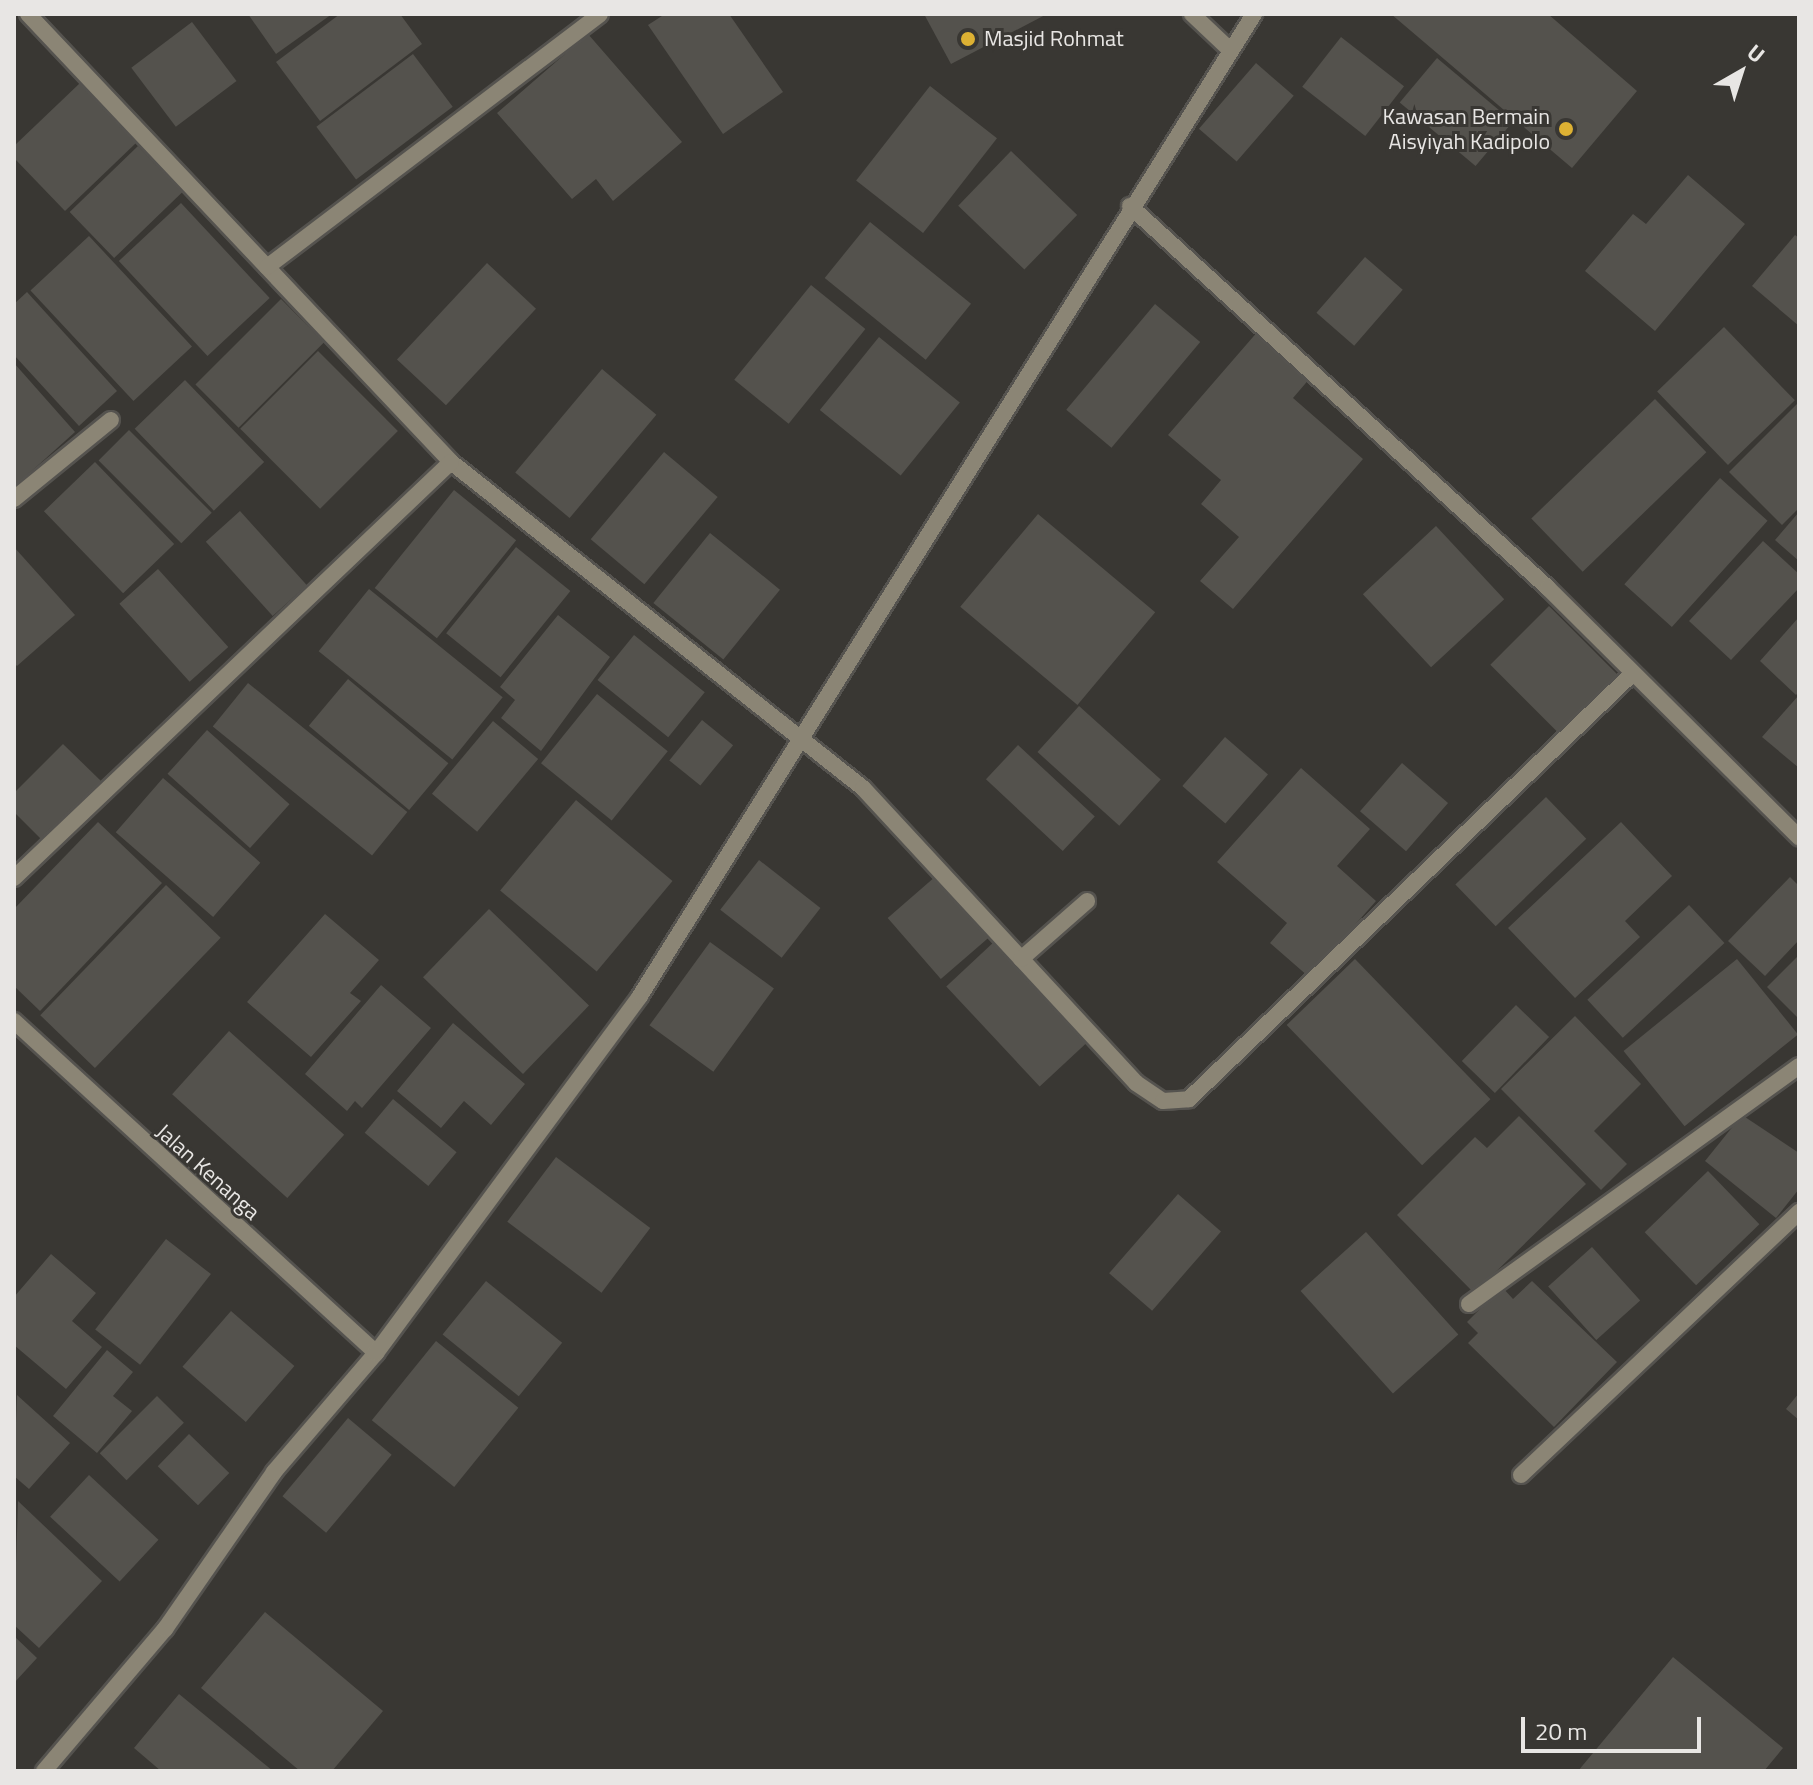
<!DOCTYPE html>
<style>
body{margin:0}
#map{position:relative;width:1813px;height:1785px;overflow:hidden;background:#393733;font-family:"Titillium Web",sans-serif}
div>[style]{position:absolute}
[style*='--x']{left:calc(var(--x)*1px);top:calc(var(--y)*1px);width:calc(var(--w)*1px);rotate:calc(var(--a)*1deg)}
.building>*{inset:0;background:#54524d;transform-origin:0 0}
.roads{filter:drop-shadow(2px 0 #55534f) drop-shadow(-2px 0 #55534f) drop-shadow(0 2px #55534f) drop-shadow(0 -2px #55534f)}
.minor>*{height:16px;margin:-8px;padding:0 8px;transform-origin:8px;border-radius:8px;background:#8b8575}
.dots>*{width:22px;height:22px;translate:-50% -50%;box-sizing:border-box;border:4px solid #393733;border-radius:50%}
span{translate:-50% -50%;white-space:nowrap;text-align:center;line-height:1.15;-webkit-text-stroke:6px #393733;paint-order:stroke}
.poi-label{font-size:22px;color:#e8e6e4}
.left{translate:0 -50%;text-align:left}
.right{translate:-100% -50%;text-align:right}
.street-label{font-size:22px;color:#e8e6e4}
.frame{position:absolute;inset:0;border:16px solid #e8e6e4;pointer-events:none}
.north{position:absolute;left:1701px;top:32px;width:80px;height:80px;-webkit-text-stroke:6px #393733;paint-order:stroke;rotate:39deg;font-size:22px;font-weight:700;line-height:32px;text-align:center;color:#e8e6e4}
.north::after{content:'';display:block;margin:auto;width:28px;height:36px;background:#e8e6e4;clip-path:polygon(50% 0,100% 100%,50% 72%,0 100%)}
.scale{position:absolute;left:1521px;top:1717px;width:180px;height:36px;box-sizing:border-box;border:4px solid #e8e6e4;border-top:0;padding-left:10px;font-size:24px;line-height:28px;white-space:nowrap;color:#e8e6e4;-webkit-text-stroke:6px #393733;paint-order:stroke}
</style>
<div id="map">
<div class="building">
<div style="clip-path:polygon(248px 14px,332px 14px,276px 54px)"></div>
<div style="clip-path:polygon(340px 14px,400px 14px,422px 44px,320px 121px,276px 62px)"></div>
<div style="clip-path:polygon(665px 14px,729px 14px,783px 92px,723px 134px,648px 25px)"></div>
<div style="clip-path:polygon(924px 14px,1047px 14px,951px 64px)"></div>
<div style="clip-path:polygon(1391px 14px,1548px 14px,1637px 91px,1572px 168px)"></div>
<div style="left:192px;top:22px;width:74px;height:76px;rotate:53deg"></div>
<div style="clip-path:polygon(588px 34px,682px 142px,613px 201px,596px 179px,572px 199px,497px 113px)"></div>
<div style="left:1341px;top:37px;width:80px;height:63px;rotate:38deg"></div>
<div style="left:413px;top:54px;width:66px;height:121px;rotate:53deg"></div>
<div style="left:1437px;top:58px;width:99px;height:58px;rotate:40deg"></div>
<div style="left:1256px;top:63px;width:50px;height:87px;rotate:41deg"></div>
<div style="clip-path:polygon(80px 83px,137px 142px,65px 211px,14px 158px,14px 146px)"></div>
<div style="left:930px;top:86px;width:85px;height:120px;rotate:38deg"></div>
<div style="left:138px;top:146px;width:64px;height:95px;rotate:46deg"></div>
<div style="left:1011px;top:151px;width:92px;height:76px;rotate:44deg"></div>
<div style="clip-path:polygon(1688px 175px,1745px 224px,1655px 331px,1585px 271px,1633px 214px,1646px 224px)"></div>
<div style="left:181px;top:203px;width:130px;height:85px;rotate:47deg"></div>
<div style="left:870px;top:222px;width:130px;height:72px;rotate:39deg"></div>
<div style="clip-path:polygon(1795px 235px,1799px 238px,1799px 326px,1752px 286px)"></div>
<div style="left:89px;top:236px;width:151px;height:80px;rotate:47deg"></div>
<div style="left:1365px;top:257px;width:50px;height:74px;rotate:41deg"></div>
<div style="left:487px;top:263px;width:67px;height:132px;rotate:43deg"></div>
<div style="left:811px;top:285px;width:70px;height:122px;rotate:39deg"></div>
<div style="clip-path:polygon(27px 292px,117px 391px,79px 426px,14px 355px,14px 304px)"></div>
<div style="left:281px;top:299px;width:61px;height:121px;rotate:45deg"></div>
<div style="left:1155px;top:304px;width:59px;height:138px;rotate:40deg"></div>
<div style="left:1724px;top:327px;width:102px;height:93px;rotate:46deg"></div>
<div style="clip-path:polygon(1259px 330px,1311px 377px,1293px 398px,1363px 459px,1233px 609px,1200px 581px,1239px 537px,1201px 504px,1221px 480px,1168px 435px)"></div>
<div style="left:879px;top:337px;width:104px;height:94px;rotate:39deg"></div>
<div style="left:318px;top:351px;width:113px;height:110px;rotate:45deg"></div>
<div style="clip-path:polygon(14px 363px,75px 432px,14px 487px)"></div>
<div style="left:602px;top:369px;width:71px;height:135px;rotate:40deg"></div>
<div style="left:185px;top:380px;width:114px;height:70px;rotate:46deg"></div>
<div style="left:1655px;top:399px;width:74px;height:172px;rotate:46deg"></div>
<div style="clip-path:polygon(1799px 402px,1799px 508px,1782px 525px,1729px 472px)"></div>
<div style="left:129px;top:430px;width:117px;height:43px;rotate:45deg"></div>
<div style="left:664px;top:452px;width:70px;height:114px;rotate:40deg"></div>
<div style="left:95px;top:462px;width:114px;height:71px;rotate:46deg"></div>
<div style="left:1720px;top:478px;width:64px;height:143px;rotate:42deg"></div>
<div style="left:454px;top:490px;width:80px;height:126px;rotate:39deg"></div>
<div style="left:240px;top:511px;width:100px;height:46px;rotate:48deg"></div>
<div style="clip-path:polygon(1799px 512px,1799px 561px,1775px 540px)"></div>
<div style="left:1038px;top:514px;width:153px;height:121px;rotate:40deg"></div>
<div style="left:1436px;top:526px;width:100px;height:100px;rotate:47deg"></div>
<div style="left:710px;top:533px;width:90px;height:90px;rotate:39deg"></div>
<div style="clip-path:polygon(1763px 541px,1799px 574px,1799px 588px,1731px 660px,1689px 621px)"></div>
<div style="clip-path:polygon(14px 547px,75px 615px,17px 666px,14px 663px)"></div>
<div style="left:516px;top:547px;width:70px;height:111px;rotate:39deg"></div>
<div style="left:158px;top:569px;width:105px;height:52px;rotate:48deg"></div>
<div style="left:369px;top:589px;width:172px;height:80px;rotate:39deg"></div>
<div style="left:1549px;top:606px;width:100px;height:83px;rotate:45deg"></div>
<div style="clip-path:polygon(558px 615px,610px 657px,541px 751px,501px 718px,515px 700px,500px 687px)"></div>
<div style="clip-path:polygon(1799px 617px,1799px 692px,1796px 695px,1760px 661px)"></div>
<div style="left:634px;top:635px;width:91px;height:58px;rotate:39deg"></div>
<div style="left:348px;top:679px;width:131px;height:61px;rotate:40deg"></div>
<div style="left:248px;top:683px;width:205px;height:56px;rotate:39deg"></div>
<div style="left:597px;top:694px;width:91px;height:89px;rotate:39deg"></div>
<div style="clip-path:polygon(1799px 695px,1799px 768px,1762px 737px)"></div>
<div style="left:1079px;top:706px;width:110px;height:62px;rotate:42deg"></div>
<div style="left:702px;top:720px;width:40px;height:52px;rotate:39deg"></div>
<div style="left:493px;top:721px;width:59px;height:95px;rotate:40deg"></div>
<div style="left:207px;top:730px;width:111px;height:59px;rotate:42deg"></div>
<div style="left:1225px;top:737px;width:57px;height:65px;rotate:41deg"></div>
<div style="clip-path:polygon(63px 744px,101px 781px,43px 841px,14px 812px,14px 793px)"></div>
<div style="left:1018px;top:745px;width:105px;height:47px;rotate:43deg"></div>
<div style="left:1402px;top:763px;width:61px;height:64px;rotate:41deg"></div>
<div style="clip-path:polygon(1301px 768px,1370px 829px,1337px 866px,1376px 901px,1309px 977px,1270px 943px,1287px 923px,1217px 862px)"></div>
<div style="left:163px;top:778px;width:129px;height:72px;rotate:41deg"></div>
<div style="left:1546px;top:797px;width:58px;height:126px;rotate:46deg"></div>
<div style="left:576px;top:800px;width:126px;height:118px;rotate:40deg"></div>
<div style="clip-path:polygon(98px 822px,162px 883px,40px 1011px,14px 986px,14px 909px)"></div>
<div style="clip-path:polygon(1621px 822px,1672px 876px,1625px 921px,1640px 937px,1575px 998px,1508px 928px)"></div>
<div style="left:759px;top:860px;width:78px;height:63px;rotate:38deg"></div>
<div style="left:936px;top:876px;width:81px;height:64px;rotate:49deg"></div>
<div style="clip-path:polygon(1790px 877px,1799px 886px,1799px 940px,1765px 976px,1728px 941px)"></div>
<div style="left:166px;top:885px;width:76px;height:181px;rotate:44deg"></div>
<div style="left:1689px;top:905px;width:52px;height:139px;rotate:47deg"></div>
<div style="left:489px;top:909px;width:139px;height:95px;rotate:44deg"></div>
<div style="clip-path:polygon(325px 914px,379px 960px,350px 993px,361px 1001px,311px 1057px,247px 1002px)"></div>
<div style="left:996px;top:940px;width:137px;height:68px;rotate:47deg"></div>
<div style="left:710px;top:942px;width:79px;height:103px;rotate:36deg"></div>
<div style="clip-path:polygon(1799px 955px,1799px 1019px,1767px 987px)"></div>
<div style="left:1355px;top:959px;width:195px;height:95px;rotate:46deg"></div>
<div style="left:1737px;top:959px;width:97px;height:146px;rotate:51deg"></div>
<div style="clip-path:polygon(381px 985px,431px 1028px,362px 1108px,355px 1101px,347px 1111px,305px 1074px)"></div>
<div style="left:1516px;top:1005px;width:46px;height:78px;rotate:44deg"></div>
<div style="clip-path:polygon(1575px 1016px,1641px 1084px,1594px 1131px,1627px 1164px,1601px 1190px,1501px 1089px)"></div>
<div style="clip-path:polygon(453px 1023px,525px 1084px,491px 1125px,464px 1101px,441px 1128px,397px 1091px)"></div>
<div style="left:229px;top:1031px;width:155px;height:85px;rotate:42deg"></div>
<div style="left:393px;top:1099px;width:83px;height:44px;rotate:40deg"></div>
<div style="clip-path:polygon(1742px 1115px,1799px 1153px,1799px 1189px,1776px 1218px,1705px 1161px)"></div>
<div style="clip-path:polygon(1519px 1116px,1586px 1184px,1474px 1293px,1397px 1215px,1475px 1137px,1487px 1148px)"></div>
<div style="left:556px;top:1157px;width:118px;height:81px;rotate:37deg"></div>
<div style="left:1708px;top:1171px;width:74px;height:88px;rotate:46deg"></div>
<div style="left:1178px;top:1194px;width:57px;height:105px;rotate:41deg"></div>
<div style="left:1366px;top:1232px;width:138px;height:88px;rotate:48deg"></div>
<div style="left:166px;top:1239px;width:57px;height:115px;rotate:38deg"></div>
<div style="left:1592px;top:1247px;width:72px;height:59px;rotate:48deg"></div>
<div style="clip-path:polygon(51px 1254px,96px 1293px,72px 1321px,102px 1347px,66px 1389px,14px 1345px,14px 1297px)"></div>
<div style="left:486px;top:1281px;width:98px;height:69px;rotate:39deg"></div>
<div style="clip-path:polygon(1532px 1281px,1617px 1362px,1554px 1427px,1468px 1343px,1478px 1333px,1467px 1322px,1502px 1287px,1513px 1299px)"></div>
<div style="left:231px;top:1311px;width:84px;height:74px;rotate:41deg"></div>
<div style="left:436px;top:1341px;width:106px;height:102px;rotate:39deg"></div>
<div style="clip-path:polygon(107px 1350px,133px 1372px,113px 1396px,132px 1411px,97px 1453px,53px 1416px)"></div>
<div style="clip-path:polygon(1799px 1393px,1799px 1420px,1786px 1409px)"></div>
<div style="clip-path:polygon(17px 1395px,70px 1443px,29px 1489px,14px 1476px)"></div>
<div style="left:157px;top:1396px;width:38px;height:81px;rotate:45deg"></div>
<div style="left:348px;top:1418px;width:57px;height:102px;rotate:40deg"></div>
<div style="left:189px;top:1434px;width:56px;height:45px;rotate:44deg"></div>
<div style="left:89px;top:1475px;width:95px;height:57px;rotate:43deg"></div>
<div style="clip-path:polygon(18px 1501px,102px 1581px,39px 1648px,14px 1625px)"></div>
<div style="clip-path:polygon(265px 1612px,383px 1711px,332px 1771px,300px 1771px,201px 1688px)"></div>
<div style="clip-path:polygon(14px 1636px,37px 1658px,14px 1683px)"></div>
<div style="clip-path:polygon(1673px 1657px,1783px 1748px,1764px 1771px,1578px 1771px)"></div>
<div style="clip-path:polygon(179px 1694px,273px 1771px,161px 1771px,134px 1748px)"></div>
</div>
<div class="roads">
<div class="minor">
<div style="--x:28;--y:14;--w:616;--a:46.64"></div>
<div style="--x:451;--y:462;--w:525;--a:38.35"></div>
<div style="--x:863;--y:788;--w:402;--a:47.2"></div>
<div style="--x:1136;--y:1083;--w:32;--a:34"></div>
<div style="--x:1163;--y:1101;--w:26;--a:-4"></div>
<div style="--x:1189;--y:1099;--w:615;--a:-43.81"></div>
<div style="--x:1192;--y:14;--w:51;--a:43.4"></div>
<div style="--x:1130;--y:206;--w:566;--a:42.42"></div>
<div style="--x:1548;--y:588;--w:354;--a:44.8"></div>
<div style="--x:267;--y:267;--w:418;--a:-37.2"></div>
<div style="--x:14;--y:499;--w:125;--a:-39.2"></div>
<div style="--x:14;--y:878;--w:603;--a:-43.59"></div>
<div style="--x:1021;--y:959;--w:88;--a:-41.3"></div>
<div style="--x:14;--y:1021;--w:491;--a:42.5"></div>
<div style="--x:1469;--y:1304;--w:407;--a:-35.8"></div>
<div style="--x:1521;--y:1475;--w:383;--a:-43.4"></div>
<div style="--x:44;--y:1771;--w:187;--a:-49.6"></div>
<div style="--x:165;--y:1629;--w:191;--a:-55.2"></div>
<div style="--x:274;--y:1472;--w:157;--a:-49.4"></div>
<div style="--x:376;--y:1353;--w:444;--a:-53.5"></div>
<div style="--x:640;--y:996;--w:1158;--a:-57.98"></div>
</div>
</div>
<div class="dots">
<div style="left:968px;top:39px;background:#ddb133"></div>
<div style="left:1566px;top:129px;background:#ddb133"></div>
</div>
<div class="poi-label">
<span class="left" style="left:984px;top:39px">Masjid Rohmat</span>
<span class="right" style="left:1550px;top:129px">Kawasan Bermain<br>Aisyiyah Kadipolo</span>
</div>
<div class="street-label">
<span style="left:208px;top:1172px;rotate:42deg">Jalan Kenanga</span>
</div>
<div class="frame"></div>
<div class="north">U</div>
<div class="scale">20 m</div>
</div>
